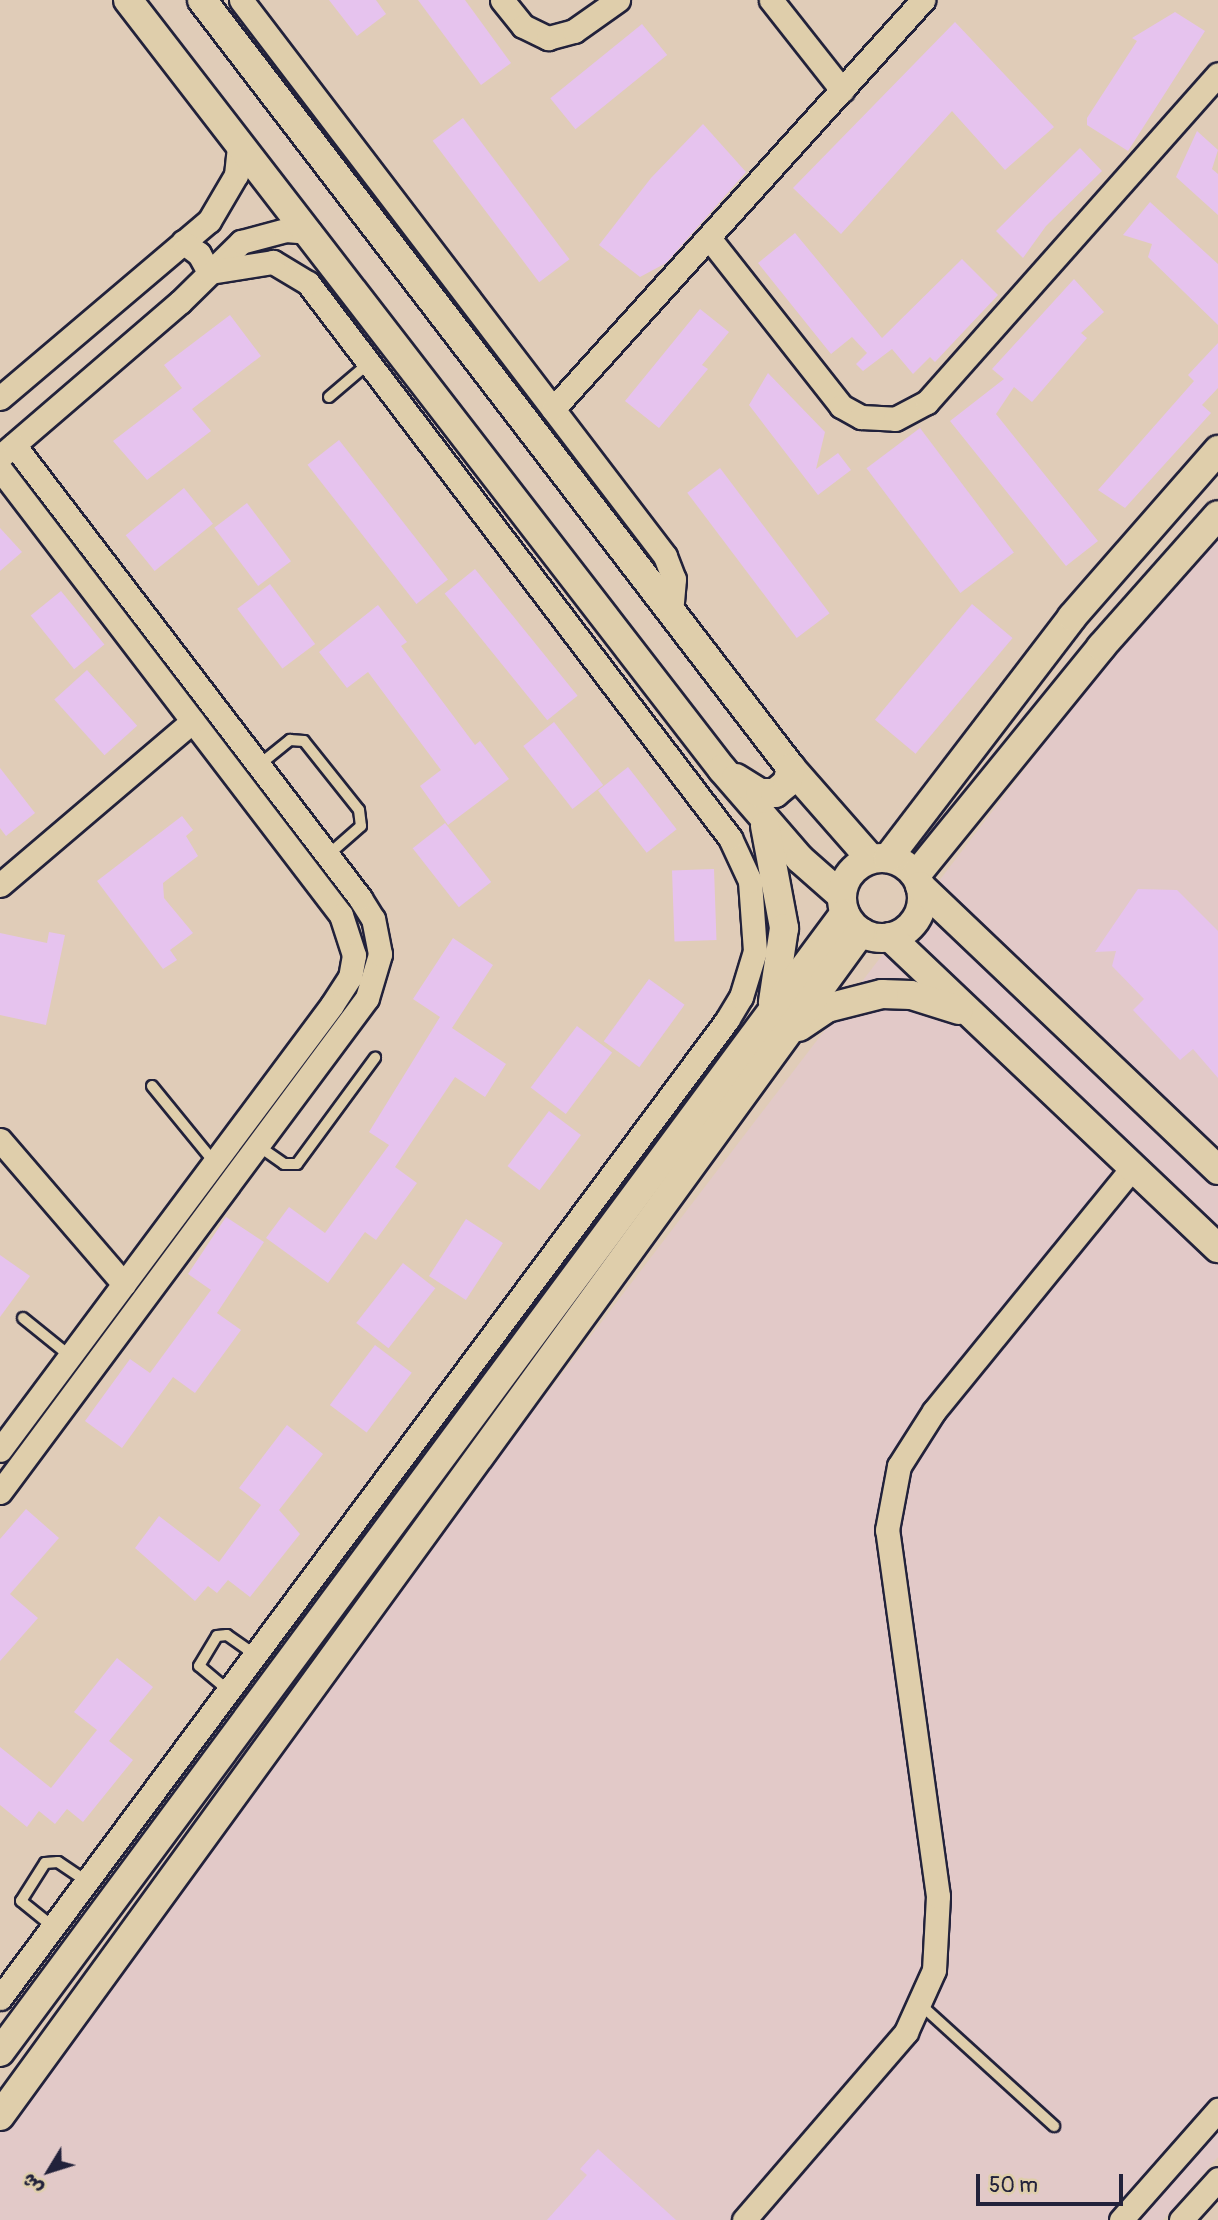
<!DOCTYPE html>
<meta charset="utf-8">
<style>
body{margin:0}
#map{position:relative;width:1218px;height:2220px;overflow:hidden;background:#e0ccb8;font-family:Pangolin,"Playpen Sans Arabic",sans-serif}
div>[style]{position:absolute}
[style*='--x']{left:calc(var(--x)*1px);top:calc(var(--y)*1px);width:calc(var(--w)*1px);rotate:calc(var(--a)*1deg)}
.built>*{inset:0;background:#e2c9c8}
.building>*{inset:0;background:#e6c3ee;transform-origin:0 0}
.roads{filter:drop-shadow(2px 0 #22223b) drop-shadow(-2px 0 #22223b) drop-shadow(0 2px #22223b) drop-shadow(0 -2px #22223b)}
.service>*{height:10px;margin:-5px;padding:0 5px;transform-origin:5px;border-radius:5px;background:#dfceab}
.minor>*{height:23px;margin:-11.5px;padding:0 11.5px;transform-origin:11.5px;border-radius:11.5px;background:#dfceab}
.tertiary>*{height:28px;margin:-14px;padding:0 14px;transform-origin:14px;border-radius:14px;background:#dfceab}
.tertiary>.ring{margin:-14px;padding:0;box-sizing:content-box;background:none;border:28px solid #dfceab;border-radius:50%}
span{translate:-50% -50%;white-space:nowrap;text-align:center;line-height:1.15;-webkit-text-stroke:5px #dfceab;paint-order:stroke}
.north{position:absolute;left:14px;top:2136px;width:70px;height:70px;-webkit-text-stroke:5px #dfceab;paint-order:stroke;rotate:232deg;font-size:19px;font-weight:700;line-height:28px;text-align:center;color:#22223b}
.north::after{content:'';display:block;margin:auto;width:24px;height:32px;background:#22223b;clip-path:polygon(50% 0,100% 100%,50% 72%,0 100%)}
.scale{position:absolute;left:976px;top:2174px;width:147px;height:32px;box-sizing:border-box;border:4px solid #22223b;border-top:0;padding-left:9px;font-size:21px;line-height:24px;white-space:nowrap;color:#22223b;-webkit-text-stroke:5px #dfceab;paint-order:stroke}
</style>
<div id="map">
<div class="built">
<div style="clip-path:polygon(1218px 534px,1218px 2157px,1163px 2220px,0 2220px,0 2108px,1105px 664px)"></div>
</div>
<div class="building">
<div style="clip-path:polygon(329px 0,376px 0,386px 14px,357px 36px)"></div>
<div style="clip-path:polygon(418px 0,465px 0,511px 63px,481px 85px)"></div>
<div style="clip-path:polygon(1175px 12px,1205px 31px,1128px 151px,1087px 125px,1087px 118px,1137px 41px,1132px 38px)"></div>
<div style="clip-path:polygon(955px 22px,1054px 127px,1005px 170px,952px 111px,841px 234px,793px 188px)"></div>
<div style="left:642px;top:24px;width:40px;height:118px;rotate:51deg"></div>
<div style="left:463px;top:118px;width:177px;height:38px;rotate:53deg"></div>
<div style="clip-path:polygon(703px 124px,746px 172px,666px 263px,640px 277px,599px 245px,651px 178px)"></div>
<div style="clip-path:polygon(1197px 131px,1218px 150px,1212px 169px,1218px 174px,1218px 215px,1176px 177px)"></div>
<div style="clip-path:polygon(1080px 148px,1102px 171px,1046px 226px,1023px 258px,996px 231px)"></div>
<div style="clip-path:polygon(1150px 202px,1218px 264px,1218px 325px,1148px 257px,1152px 244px,1123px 235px)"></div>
<div style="clip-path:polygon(795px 233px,882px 338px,962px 259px,998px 295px,935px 362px,930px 357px,913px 374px,892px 349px,863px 371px,856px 364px,867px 353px,852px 337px,831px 354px,758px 263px)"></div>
<div style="clip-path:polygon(1074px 279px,1104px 312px,1081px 333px,1087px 338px,1032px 402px,1014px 387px,996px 414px,1098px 541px,1066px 566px,950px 421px,1004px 379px,992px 369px)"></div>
<div style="clip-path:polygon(700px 309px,729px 332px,702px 365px,708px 369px,659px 428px,625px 401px)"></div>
<div style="clip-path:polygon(230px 315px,261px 356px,192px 409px,211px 431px,147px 480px,113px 441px,182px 388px,164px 365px)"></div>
<div style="clip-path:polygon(1218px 343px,1218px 388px,1202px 405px,1211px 413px,1125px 508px,1098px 490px,1194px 381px,1188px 375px)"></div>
<div style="clip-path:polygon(768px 373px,825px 432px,816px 469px,838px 453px,851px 470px,818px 495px,749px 405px)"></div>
<div style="left:920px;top:428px;width:156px;height:67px;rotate:53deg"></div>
<div style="left:339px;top:440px;width:177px;height:40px;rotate:52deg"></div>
<div style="left:720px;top:468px;width:182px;height:41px;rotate:53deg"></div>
<div style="left:184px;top:488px;width:46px;height:75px;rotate:51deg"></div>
<div style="left:247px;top:503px;width:73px;height:41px;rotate:53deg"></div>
<div style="clip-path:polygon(0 528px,22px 552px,0 571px)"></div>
<div style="left:475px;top:569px;width:163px;height:39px;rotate:51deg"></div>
<div style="left:270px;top:584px;width:75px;height:41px;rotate:53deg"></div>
<div style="left:61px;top:591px;width:69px;height:39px;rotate:51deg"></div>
<div style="left:972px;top:604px;width:53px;height:151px;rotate:40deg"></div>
<div style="clip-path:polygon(378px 605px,407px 642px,401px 646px,475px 745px,480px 741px,509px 779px,448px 825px,420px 786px,441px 770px,368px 672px,347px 688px,319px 652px)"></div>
<div style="left:87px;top:670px;width:75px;height:44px;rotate:48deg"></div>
<div style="left:554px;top:722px;width:80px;height:39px;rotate:52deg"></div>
<div style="left:628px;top:767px;width:79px;height:38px;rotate:52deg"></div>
<div style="clip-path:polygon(0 768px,35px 813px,6px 836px,0 828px)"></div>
<div style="clip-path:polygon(182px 816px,193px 830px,186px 836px,198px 856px,163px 883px,164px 898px,193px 933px,170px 950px,177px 960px,163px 969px,97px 881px)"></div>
<div style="left:445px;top:823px;width:75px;height:41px;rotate:52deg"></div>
<div style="left:714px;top:869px;width:71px;height:42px;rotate:88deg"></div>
<div style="clip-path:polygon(1138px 889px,1177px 890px,1218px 931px,1218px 1078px,1193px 1049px,1180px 1060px,1133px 1010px,1144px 999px,1112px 966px,1116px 951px,1095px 952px)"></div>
<div style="clip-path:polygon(49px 932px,65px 935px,46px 1025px,0 1015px,0 933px,47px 943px)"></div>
<div style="clip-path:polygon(453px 938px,493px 965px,452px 1028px,506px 1064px,485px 1097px,455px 1077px,395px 1167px,417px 1183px,376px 1240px,365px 1232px,328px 1283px,266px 1238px,289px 1207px,325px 1233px,389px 1145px,369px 1132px,440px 1017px,413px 999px)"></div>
<div style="left:649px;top:979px;width:44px;height:77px;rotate:36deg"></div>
<div style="left:577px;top:1026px;width:44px;height:77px;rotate:37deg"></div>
<div style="left:549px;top:1111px;width:40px;height:69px;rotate:37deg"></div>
<div style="clip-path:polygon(226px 1217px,264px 1242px,217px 1313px,241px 1330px,195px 1393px,173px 1377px,122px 1448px,85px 1421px,130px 1359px,150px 1373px,211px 1290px,188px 1274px)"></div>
<div style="left:466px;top:1219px;width:44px;height:68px;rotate:33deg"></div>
<div style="clip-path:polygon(0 1255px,30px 1276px,0 1317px)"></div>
<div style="left:403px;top:1263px;width:41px;height:76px;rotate:38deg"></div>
<div style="left:375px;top:1345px;width:46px;height:75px;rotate:37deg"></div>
<div style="clip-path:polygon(287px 1425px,323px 1454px,279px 1510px,300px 1534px,250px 1597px,228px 1580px,217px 1593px,208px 1586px,195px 1601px,135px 1548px,159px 1516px,219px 1562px,261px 1505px,239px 1488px)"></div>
<div style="clip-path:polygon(26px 1509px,59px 1538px,10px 1594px,38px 1618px,0 1661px,0 1539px)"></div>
<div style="clip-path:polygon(117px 1658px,153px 1687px,109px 1741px,133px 1760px,83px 1822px,67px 1809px,55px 1824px,39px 1811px,27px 1827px,0 1805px,0 1747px,51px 1788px,97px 1730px,74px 1712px)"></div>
<div style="clip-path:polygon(598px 2149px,676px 2220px,547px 2220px,587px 2175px,580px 2169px)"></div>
</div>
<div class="roads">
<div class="service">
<div style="--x:329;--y:397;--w:52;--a:-40.4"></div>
<div style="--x:259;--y:765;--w:40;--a:-39"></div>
<div style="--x:290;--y:740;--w:14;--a:4"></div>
<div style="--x:304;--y:741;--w:88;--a:51.4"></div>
<div style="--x:359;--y:810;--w:16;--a:83"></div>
<div style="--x:361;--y:826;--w:44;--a:138.7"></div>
<div style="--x:152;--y:1086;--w:98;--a:50.8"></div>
<div style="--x:257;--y:1145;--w:33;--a:35"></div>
<div style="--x:284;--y:1164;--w:13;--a:0"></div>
<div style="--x:297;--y:1164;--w:132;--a:-53.7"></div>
<div style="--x:23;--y:1318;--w:60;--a:39"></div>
<div style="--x:229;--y:1691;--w:39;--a:-140"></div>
<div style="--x:199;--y:1666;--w:35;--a:-59"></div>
<div style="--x:217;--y:1636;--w:10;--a:-6"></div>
<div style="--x:227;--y:1635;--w:35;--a:35"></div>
<div style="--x:52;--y:1926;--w:40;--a:-141"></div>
<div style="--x:21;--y:1901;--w:45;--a:-57.7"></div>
<div style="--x:45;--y:1863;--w:13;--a:-4"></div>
<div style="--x:58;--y:1862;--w:34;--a:34"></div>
<div style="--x:921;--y:2005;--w:180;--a:42.3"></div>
</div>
<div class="minor">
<div style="--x:241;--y:0;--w:699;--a:52.67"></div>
<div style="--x:665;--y:556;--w:25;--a:69"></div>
<div style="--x:674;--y:579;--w:33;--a:95"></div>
<div style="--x:502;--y:0;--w:33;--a:51"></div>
<div style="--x:523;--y:26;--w:28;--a:26"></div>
<div style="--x:548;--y:38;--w:27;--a:-15"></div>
<div style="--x:574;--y:31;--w:54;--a:-35.2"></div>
<div style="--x:771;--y:0;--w:115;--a:51.7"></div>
<div style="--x:709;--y:238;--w:214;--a:51.8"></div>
<div style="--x:841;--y:406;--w:23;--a:29"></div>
<div style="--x:861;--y:417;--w:34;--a:3"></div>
<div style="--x:895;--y:419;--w:36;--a:-28"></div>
<div style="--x:927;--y:402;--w:438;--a:-48.4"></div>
<div style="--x:0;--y:398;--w:274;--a:-40.3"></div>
<div style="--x:209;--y:221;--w:53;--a:-59.6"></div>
<div style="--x:236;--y:175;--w:27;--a:-84"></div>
<div style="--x:553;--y:409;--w:552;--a:-47.87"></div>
<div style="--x:2;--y:455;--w:235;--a:-40.7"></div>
<div style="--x:180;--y:302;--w:86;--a:-44.5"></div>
<div style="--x:241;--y:242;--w:47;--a:-14.9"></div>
<div style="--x:286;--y:230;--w:24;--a:5"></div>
<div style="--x:0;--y:469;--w:561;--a:52.6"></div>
<div style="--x:341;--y:915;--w:42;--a:72"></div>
<div style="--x:354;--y:955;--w:22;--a:100"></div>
<div style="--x:350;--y:977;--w:33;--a:123"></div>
<div style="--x:332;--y:1005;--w:555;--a:126.73"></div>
<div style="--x:0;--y:885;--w:253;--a:-40.4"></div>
<div style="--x:0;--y:1140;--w:190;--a:49.3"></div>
<div style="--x:0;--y:1492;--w:615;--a:-53.39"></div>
<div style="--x:367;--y:998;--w:46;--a:-73.5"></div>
<div style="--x:380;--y:954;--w:36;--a:-101"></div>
<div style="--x:373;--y:919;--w:25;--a:-122"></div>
<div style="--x:360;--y:898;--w:570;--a:-127.37"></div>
<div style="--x:0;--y:1998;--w:1219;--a:-53.37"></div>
<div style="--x:727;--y:1020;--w:27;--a:-59"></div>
<div style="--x:741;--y:997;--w:48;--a:-73.1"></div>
<div style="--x:755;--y:951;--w:70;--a:-94.1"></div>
<div style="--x:750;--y:881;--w:47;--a:-114.9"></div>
<div style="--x:730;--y:838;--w:697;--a:-127.25"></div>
<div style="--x:308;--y:283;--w:41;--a:-149"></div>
<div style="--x:273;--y:262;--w:65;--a:171.1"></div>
<div style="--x:209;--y:272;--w:21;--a:-119"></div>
<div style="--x:199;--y:254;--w:20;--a:-143"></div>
<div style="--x:744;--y:2220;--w:248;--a:-49.2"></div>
<div style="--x:906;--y:2032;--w:68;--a:-65.7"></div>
<div style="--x:934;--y:1970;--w:74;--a:-86.9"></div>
<div style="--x:938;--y:1896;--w:370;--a:-97.9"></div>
<div style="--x:887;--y:1530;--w:65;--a:-79.4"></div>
<div style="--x:899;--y:1466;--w:65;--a:-57.5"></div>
<div style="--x:934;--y:1411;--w:313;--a:-50.8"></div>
<div style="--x:1121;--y:2220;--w:147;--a:-48.6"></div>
<div style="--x:1181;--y:2220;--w:55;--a:-47.9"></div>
</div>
<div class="tertiary">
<div style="--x:128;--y:0;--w:972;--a:52.32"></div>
<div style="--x:722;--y:769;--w:119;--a:49.1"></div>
<div style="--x:800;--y:859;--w:56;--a:41.4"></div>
<div style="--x:202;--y:0;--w:968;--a:52.51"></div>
<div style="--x:791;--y:768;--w:121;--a:48.7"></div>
<div style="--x:736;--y:778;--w:28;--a:32"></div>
<div style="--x:760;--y:793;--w:15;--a:0"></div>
<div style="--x:775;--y:793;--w:16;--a:-40"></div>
<div style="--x:787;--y:783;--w:16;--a:-75"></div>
<div style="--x:765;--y:826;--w:104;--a:79.4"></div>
<div style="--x:784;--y:928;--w:75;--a:98.5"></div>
<div class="ring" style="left:842px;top:858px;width:52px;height:52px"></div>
<div style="--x:888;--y:858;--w:303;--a:-52.6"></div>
<div style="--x:1072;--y:617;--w:222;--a:-48.8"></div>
<div style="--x:916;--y:875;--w:294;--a:-50.9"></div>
<div style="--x:1101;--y:647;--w:176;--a:-48.4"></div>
<div style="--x:920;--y:886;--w:412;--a:43.6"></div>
<div style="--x:890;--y:937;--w:452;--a:43.5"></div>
<div style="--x:799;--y:1027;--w:34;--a:-34"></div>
<div style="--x:827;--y:1008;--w:57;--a:-14.3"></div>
<div style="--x:882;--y:994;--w:29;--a:2"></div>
<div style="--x:911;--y:995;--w:50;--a:17.4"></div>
<div style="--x:0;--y:2052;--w:1418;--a:-53.43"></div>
<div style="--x:0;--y:2116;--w:1464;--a:-53.98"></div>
</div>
</div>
<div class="north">ش</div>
<div class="scale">50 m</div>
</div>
